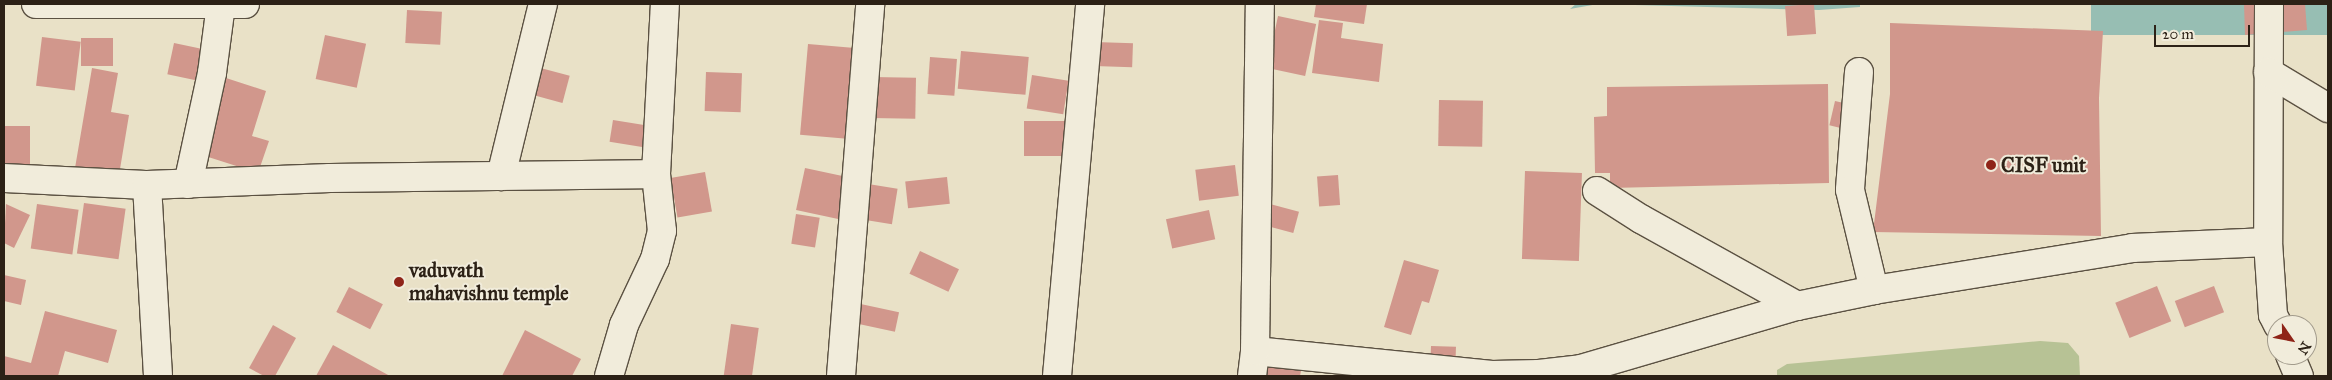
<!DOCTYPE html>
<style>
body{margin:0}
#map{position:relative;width:2332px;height:380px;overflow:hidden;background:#e9e1c7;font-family:"IM FELL Great Primer",serif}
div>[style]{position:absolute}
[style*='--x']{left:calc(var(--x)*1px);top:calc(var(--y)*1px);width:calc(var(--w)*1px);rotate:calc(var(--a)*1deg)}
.green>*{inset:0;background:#b7c295}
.water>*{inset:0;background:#97beb3;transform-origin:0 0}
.building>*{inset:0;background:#d1978c;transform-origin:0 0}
.roads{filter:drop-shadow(1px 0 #5b5142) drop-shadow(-1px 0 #5b5142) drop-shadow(0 1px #5b5142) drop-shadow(0 -1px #5b5142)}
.minor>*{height:28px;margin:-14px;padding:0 14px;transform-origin:14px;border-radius:14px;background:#f1ecdb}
.dots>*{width:14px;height:14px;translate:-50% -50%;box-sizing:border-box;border:2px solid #f1ecdb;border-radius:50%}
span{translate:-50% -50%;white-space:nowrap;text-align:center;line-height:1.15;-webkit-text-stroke:4px #f1ecdb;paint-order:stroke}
.poi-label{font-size:20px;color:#2c2116;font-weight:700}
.left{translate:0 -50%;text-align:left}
.frame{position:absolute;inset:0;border:5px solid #2c2116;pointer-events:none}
.north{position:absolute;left:2267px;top:315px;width:50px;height:50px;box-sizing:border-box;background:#f1ecdb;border:1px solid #a29b8c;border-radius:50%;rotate:123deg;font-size:14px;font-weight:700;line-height:20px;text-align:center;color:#2c2116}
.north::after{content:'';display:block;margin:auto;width:18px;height:22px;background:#8f2418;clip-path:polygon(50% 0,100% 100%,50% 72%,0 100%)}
.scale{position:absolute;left:2154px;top:25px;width:96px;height:22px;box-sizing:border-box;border:2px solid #2c2116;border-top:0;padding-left:6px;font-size:15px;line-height:18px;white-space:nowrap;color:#2c2116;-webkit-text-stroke:4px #f1ecdb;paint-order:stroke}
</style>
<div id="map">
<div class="green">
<div style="clip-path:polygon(2040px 341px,2068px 343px,2079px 356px,2080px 376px,1777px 376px,1777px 370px,1787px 364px)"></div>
</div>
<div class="water">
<div style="clip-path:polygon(1576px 4px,1860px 4px,1860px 7px,1819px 10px,1598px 4px,1570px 9px)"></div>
<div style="left:2091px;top:4px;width:237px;height:31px"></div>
</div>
<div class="building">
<div style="clip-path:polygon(1316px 4px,1367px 4px,1364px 24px,1314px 17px)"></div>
<div style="left:1814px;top:4px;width:30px;height:29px;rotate:86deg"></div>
<div style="clip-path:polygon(2244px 4px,2305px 4px,2307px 30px,2245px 35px)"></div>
<div style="left:407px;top:10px;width:35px;height:33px;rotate:3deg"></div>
<div style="left:1278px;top:16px;width:39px;height:53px;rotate:12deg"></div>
<div style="clip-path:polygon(1319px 20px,1343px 23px,1341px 38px,1383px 44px,1379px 82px,1312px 73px)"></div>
<div style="clip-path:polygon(1890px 23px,2103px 31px,2099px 98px,2101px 236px,1873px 232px,1890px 94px)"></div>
<div style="left:325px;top:35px;width:42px;height:45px;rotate:12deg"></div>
<div style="left:42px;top:37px;width:39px;height:49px;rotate:7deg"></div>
<div style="left:81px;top:38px;width:32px;height:28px"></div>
<div style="left:1095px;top:42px;width:38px;height:24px;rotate:2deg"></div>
<div style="left:174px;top:43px;width:34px;height:32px;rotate:12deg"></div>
<div style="left:808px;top:44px;width:50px;height:91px;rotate:5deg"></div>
<div style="left:961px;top:51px;width:68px;height:38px;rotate:5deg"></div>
<div style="left:930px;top:57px;width:27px;height:37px;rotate:4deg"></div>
<div style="left:533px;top:66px;width:38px;height:28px;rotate:15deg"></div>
<div style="clip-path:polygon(92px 68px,118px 73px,111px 112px,129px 115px,119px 175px,75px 168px)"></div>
<div style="left:706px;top:72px;width:36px;height:39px;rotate:2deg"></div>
<div style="left:1032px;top:75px;width:37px;height:34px;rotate:9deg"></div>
<div style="left:872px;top:77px;width:44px;height:41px;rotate:1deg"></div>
<div style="clip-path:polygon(226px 78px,266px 91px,252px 136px,269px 141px,258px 173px,202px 155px)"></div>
<div style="clip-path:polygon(1828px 84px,1829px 183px,1610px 188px,1610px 173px,1595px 173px,1594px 117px,1607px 116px,1607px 87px)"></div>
<div style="left:1439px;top:100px;width:44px;height:46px;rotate:1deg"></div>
<div style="left:1835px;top:101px;width:18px;height:25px;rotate:13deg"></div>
<div style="left:613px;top:120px;width:33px;height:22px;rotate:9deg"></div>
<div style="left:1024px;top:121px;width:43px;height:35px"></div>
<div style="left:4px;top:126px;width:26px;height:43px"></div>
<div style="left:1235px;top:165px;width:31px;height:40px;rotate:83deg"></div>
<div style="left:805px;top:168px;width:49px;height:43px;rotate:12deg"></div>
<div style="left:1525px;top:171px;width:57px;height:88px;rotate:2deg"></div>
<div style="left:705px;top:172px;width:40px;height:35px;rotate:80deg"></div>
<div style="left:1338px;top:175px;width:30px;height:21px;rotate:86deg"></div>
<div style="left:947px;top:177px;width:27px;height:42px;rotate:84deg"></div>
<div style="left:862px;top:183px;width:36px;height:36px;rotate:9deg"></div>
<div style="left:84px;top:203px;width:42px;height:51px;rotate:8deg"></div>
<div style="clip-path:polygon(6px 204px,30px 215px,14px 248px,4px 243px)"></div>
<div style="left:37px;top:204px;width:42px;height:45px;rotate:8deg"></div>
<div style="left:1270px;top:204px;width:30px;height:22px;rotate:15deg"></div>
<div style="left:1209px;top:210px;width:30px;height:44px;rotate:78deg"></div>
<div style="left:796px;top:214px;width:24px;height:30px;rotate:9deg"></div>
<div style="left:920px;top:251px;width:43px;height:25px;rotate:25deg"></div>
<div style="clip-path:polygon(1404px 260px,1439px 270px,1429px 303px,1422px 301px,1411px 335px,1384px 327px)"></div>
<div style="clip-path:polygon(4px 275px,26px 280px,21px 305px,4px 301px)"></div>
<div style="left:2157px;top:286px;width:38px;height:45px;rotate:68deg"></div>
<div style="left:2214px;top:286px;width:28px;height:42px;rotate:69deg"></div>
<div style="left:349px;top:287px;width:38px;height:28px;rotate:27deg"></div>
<div style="left:856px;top:303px;width:44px;height:20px;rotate:12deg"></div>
<div style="clip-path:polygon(45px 311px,117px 330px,108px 363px,65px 351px,58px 376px,4px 376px,4px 356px,31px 363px)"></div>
<div style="left:731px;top:324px;width:28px;height:52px;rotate:8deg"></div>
<div style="clip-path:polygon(273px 325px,296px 338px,275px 376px,264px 376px,249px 368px)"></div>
<div style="clip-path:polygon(525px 330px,581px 359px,572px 376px,502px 376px)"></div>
<div style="clip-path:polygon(1262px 340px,1305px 349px,1300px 376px,1255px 376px)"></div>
<div style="clip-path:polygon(333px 345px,390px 376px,316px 376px)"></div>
<div style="left:1431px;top:346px;width:25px;height:30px;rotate:2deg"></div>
</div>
<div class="roads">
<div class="minor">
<div style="--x:36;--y:4;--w:209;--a:0"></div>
<div style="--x:2269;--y:4;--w:238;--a:90.2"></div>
<div style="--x:2268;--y:242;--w:73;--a:86.1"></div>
<div style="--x:2273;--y:315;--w:11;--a:63"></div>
<div style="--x:1859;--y:72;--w:118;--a:94.4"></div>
<div style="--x:1850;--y:190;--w:103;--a:76.5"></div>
<div style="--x:2268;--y:72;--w:70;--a:31"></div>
<div style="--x:656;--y:174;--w:170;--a:-87"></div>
<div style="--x:501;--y:176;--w:177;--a:-76.3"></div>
<div style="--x:4;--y:178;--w:143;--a:2.8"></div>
<div style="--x:188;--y:184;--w:114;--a:-77.8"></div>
<div style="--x:212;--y:73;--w:69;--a:-82.5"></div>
<div style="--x:1597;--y:191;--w:52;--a:32.5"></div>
<div style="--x:1641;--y:219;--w:179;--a:29.1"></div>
<div style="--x:1255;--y:351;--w:238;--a:5.8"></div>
<div style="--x:1492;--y:375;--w:47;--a:-1.2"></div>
<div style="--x:1539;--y:374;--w:42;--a:-6.8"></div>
<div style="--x:1581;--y:369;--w:225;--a:-16.3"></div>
<div style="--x:1797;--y:306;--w:79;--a:-11.7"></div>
<div style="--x:1874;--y:290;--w:261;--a:-9.2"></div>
<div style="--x:2132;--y:248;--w:136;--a:-2.5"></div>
<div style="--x:2290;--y:355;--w:23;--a:67"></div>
<div style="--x:158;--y:376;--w:191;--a:-93.3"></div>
<div style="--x:147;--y:185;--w:183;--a:-2.2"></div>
<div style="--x:330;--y:178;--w:326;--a:-0.7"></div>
<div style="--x:656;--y:174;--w:57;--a:84"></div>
<div style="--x:662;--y:231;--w:29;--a:104"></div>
<div style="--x:655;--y:259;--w:73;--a:115.2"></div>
<div style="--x:624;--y:325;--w:53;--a:106.4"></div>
<div style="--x:841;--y:376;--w:373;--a:-85.5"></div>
<div style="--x:1057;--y:376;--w:373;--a:-84.9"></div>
<div style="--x:1252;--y:376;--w:25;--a:-83"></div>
<div style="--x:1255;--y:351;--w:347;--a:-89.2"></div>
</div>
</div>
<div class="dots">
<div style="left:1991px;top:165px;background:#8f2418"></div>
<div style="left:399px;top:282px;background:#8f2418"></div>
</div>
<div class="poi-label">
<span class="left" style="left:2001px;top:165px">CISF unit</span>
<span class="left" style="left:409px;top:282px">vaduvath<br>mahavishnu temple</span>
</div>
<div class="frame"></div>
<div class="north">N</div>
<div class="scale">20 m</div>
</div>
